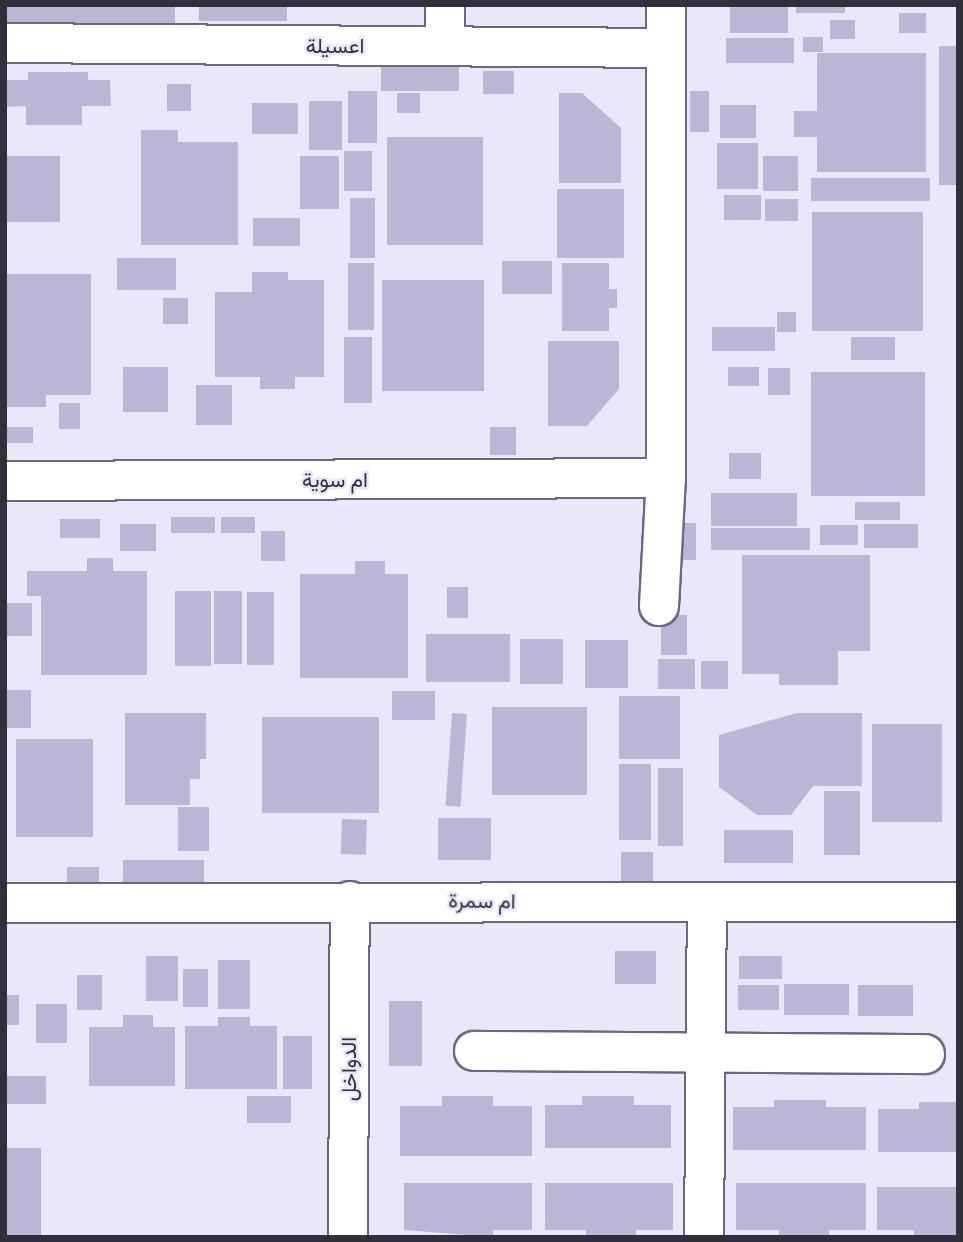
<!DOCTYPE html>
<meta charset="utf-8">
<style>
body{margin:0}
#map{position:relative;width:963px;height:1242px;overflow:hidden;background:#ebe7fb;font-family:Roboto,Vazirmatn,sans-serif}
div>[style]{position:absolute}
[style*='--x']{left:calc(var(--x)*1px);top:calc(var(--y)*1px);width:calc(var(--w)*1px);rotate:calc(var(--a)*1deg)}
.building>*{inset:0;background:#bcb6d6;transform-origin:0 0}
.roads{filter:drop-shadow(2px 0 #6c6682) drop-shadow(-2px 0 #6c6682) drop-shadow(0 2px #6c6682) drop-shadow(0 -2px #6c6682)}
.minor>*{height:38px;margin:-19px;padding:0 19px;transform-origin:19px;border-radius:19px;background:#fff}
span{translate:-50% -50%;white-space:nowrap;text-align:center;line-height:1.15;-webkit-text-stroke:5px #ebe7fb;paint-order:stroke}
.street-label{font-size:21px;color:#322f3c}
.frame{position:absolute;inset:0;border:7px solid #322f3c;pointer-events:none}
</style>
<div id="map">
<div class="building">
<div style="left:5px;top:5px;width:170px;height:19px"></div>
<div style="left:199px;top:5px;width:88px;height:16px"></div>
<div style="left:730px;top:5px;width:58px;height:28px"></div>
<div style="left:796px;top:5px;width:49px;height:8px"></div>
<div style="left:899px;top:13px;width:27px;height:20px"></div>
<div style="left:830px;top:20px;width:25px;height:19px"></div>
<div style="left:803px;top:37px;width:20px;height:15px"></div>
<div style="left:726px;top:38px;width:68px;height:25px"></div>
<div style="left:939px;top:46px;width:19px;height:139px"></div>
<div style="clip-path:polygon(817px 53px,926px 53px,926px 172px,817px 172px,817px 137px,794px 137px,794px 111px,817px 111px)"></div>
<div style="left:381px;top:67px;width:78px;height:24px"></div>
<div style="left:483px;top:71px;width:31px;height:23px"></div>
<div style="clip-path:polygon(28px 72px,88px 72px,88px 80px,110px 80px,111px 106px,82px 106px,82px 125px,26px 125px,26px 106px,5px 107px,5px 80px,28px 80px)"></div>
<div style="left:167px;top:84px;width:24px;height:27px"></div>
<div style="left:348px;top:91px;width:29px;height:52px"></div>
<div style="left:690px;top:91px;width:19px;height:41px"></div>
<div style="left:397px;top:93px;width:23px;height:20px"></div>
<div style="clip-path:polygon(559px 93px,582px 93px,621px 128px,621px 183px,559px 183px)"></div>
<div style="left:309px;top:101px;width:33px;height:49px"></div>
<div style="left:252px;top:103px;width:46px;height:31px"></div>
<div style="left:720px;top:105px;width:36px;height:33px"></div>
<div style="clip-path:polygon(141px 130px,178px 130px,178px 142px,238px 142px,238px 245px,141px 245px)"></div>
<div style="left:387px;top:137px;width:96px;height:108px"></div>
<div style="left:717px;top:143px;width:41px;height:46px"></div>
<div style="left:344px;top:151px;width:28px;height:40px"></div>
<div style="left:5px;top:156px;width:55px;height:66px"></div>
<div style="left:300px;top:156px;width:39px;height:53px"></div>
<div style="left:763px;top:156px;width:35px;height:35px"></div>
<div style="left:811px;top:178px;width:119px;height:23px"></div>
<div style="left:557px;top:189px;width:67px;height:69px"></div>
<div style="left:724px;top:195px;width:37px;height:25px"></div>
<div style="left:350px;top:198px;width:25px;height:60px"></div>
<div style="left:765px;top:199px;width:33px;height:22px"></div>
<div style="left:812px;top:212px;width:111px;height:119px"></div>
<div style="left:253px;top:218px;width:47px;height:28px"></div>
<div style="left:117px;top:258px;width:59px;height:32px"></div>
<div style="left:502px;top:261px;width:50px;height:33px"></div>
<div style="left:348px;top:263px;width:26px;height:67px"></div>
<div style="clip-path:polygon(562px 263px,609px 263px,609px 289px,617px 289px,617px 308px,609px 308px,609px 331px,562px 331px)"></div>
<div style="clip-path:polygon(252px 272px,288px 272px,288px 280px,324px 280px,324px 377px,295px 377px,295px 389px,260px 389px,260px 377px,215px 377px,215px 292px,252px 292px)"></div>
<div style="clip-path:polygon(5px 274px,91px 274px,91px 395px,46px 395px,46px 407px,6px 407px)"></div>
<div style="left:382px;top:280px;width:102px;height:111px"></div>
<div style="left:163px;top:298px;width:25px;height:26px"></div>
<div style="left:777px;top:312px;width:19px;height:20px"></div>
<div style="left:712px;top:327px;width:63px;height:24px"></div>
<div style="left:344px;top:337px;width:28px;height:66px"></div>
<div style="left:851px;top:337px;width:44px;height:23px"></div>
<div style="clip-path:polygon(548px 341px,619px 341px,619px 389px,587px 426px,548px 426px)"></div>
<div style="left:123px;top:367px;width:45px;height:45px"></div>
<div style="left:728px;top:367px;width:31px;height:19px"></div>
<div style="left:768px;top:368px;width:22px;height:27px"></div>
<div style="left:811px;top:372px;width:114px;height:124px"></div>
<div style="left:196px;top:385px;width:36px;height:40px"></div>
<div style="left:59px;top:403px;width:21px;height:26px"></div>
<div style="left:5px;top:427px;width:28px;height:16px"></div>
<div style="left:490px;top:427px;width:26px;height:28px"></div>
<div style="left:729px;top:453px;width:32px;height:26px"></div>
<div style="left:711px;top:493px;width:86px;height:33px"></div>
<div style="left:855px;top:502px;width:45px;height:18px"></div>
<div style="left:171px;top:517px;width:44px;height:16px"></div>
<div style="left:221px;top:517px;width:34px;height:16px"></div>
<div style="left:60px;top:519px;width:40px;height:19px"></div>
<div style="left:677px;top:523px;width:19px;height:37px"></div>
<div style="left:120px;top:524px;width:36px;height:27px"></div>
<div style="left:864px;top:524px;width:54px;height:24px"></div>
<div style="left:820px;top:525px;width:38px;height:20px"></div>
<div style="left:711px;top:528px;width:99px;height:22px"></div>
<div style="left:261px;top:531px;width:24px;height:30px"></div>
<div style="clip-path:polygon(742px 555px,870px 555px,870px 651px,838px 651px,838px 685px,779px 685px,779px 674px,742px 674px)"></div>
<div style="clip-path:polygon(87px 558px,113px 558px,113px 571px,147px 571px,147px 675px,41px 675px,41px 596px,27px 596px,27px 571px,87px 571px)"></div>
<div style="clip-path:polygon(355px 561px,385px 561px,385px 574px,408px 574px,408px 678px,300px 678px,300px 574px,355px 574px)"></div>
<div style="left:447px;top:587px;width:21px;height:31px"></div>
<div style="left:175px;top:591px;width:36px;height:75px"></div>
<div style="left:214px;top:591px;width:28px;height:73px"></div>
<div style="left:247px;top:592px;width:27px;height:73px"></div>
<div style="left:5px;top:603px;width:27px;height:33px"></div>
<div style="left:661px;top:615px;width:26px;height:40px"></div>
<div style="left:426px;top:634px;width:84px;height:48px"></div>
<div style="left:520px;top:639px;width:43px;height:45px"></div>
<div style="left:585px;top:640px;width:43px;height:48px"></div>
<div style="left:658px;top:659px;width:37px;height:30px"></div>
<div style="left:701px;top:661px;width:27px;height:28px"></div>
<div style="left:5px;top:690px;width:26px;height:38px"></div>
<div style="left:392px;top:691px;width:43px;height:29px"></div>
<div style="left:619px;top:696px;width:61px;height:63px"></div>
<div style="left:492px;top:707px;width:95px;height:88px"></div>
<div style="clip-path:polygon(125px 713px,206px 713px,206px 759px,200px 759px,200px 779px,190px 779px,190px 805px,125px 805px)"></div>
<div style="left:452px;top:713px;width:15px;height:93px;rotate:4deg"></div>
<div style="clip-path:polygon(797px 713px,862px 713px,862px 786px,813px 786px,791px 815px,757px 815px,719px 787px,719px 735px)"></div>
<div style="left:262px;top:717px;width:117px;height:96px"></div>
<div style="left:872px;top:724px;width:70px;height:98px"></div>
<div style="left:16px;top:739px;width:77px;height:98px"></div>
<div style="left:619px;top:764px;width:32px;height:76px"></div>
<div style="left:658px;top:768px;width:25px;height:78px"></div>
<div style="left:824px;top:791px;width:36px;height:64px"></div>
<div style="left:178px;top:807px;width:31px;height:44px"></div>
<div style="left:438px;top:818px;width:53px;height:42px"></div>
<div style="left:342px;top:819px;width:25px;height:35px;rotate:2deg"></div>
<div style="left:724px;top:830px;width:69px;height:33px"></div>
<div style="left:621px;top:852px;width:32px;height:31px"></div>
<div style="left:123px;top:860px;width:81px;height:22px"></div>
<div style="left:67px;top:867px;width:32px;height:17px"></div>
<div style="left:615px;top:951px;width:41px;height:33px"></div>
<div style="left:146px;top:956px;width:32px;height:45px"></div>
<div style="left:739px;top:956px;width:43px;height:23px"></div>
<div style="left:218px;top:960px;width:32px;height:49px"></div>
<div style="left:183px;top:969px;width:25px;height:38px"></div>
<div style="left:77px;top:975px;width:25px;height:35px"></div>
<div style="left:784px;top:984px;width:65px;height:31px"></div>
<div style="left:738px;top:985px;width:41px;height:25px"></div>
<div style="left:858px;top:985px;width:55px;height:31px"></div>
<div style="left:5px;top:995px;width:14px;height:30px"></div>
<div style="left:389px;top:1001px;width:33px;height:65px"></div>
<div style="left:36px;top:1004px;width:31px;height:39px"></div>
<div style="clip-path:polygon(123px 1015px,153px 1015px,153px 1027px,175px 1027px,175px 1086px,89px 1086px,89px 1027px,123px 1027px)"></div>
<div style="clip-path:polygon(218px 1017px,250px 1017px,250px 1026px,277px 1026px,277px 1089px,185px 1089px,185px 1026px,218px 1026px)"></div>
<div style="left:283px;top:1036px;width:29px;height:53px"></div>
<div style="left:5px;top:1076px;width:41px;height:28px"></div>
<div style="left:247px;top:1096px;width:44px;height:27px"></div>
<div style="clip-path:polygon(442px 1096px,493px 1096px,493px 1106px,532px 1106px,532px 1156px,400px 1156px,400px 1106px,442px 1106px)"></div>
<div style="clip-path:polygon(582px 1096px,634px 1096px,634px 1105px,671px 1105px,671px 1148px,545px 1148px,545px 1105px,582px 1105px)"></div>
<div style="clip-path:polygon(774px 1100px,826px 1100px,826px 1107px,866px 1107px,866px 1150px,733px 1150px,733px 1107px,774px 1107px)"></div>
<div style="clip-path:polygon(919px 1102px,958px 1102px,958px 1152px,878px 1152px,878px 1109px,919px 1109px)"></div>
<div style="left:5px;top:1148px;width:36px;height:89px"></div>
<div style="clip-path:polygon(404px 1183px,532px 1183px,532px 1230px,493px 1230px,493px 1237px,404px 1230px)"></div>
<div style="clip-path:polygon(545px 1183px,673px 1183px,673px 1230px,636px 1230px,636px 1237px,586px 1237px,586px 1230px,545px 1230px)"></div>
<div style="clip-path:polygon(736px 1183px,866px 1183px,866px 1230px,829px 1230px,829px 1237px,779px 1237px,779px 1230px,736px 1230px)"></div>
<div style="clip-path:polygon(877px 1187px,958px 1187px,958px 1237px,914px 1237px,914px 1230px,877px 1230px)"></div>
</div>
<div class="roads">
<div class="minor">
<div style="--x:5;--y:43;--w:661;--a:0.43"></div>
<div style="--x:445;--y:46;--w:41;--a:-90"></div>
<div style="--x:5;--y:481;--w:661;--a:-0.26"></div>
<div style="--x:659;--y:606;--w:128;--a:-86.9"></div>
<div style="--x:666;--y:478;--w:473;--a:-90"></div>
<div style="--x:5;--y:903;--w:953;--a:-0.06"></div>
<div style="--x:474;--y:1051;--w:451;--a:0.4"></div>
<div style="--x:348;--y:1237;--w:336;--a:-89.7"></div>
<div style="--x:704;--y:1237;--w:333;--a:-89.5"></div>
</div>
</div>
<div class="street-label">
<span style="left:335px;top:46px">اعسيلة</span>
<span style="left:335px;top:480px">ام سوية</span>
<span style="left:482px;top:901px;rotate:1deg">ام سمرة</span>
<span style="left:349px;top:1069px;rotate:-90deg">الدواخل</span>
</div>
<div class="frame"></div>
</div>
